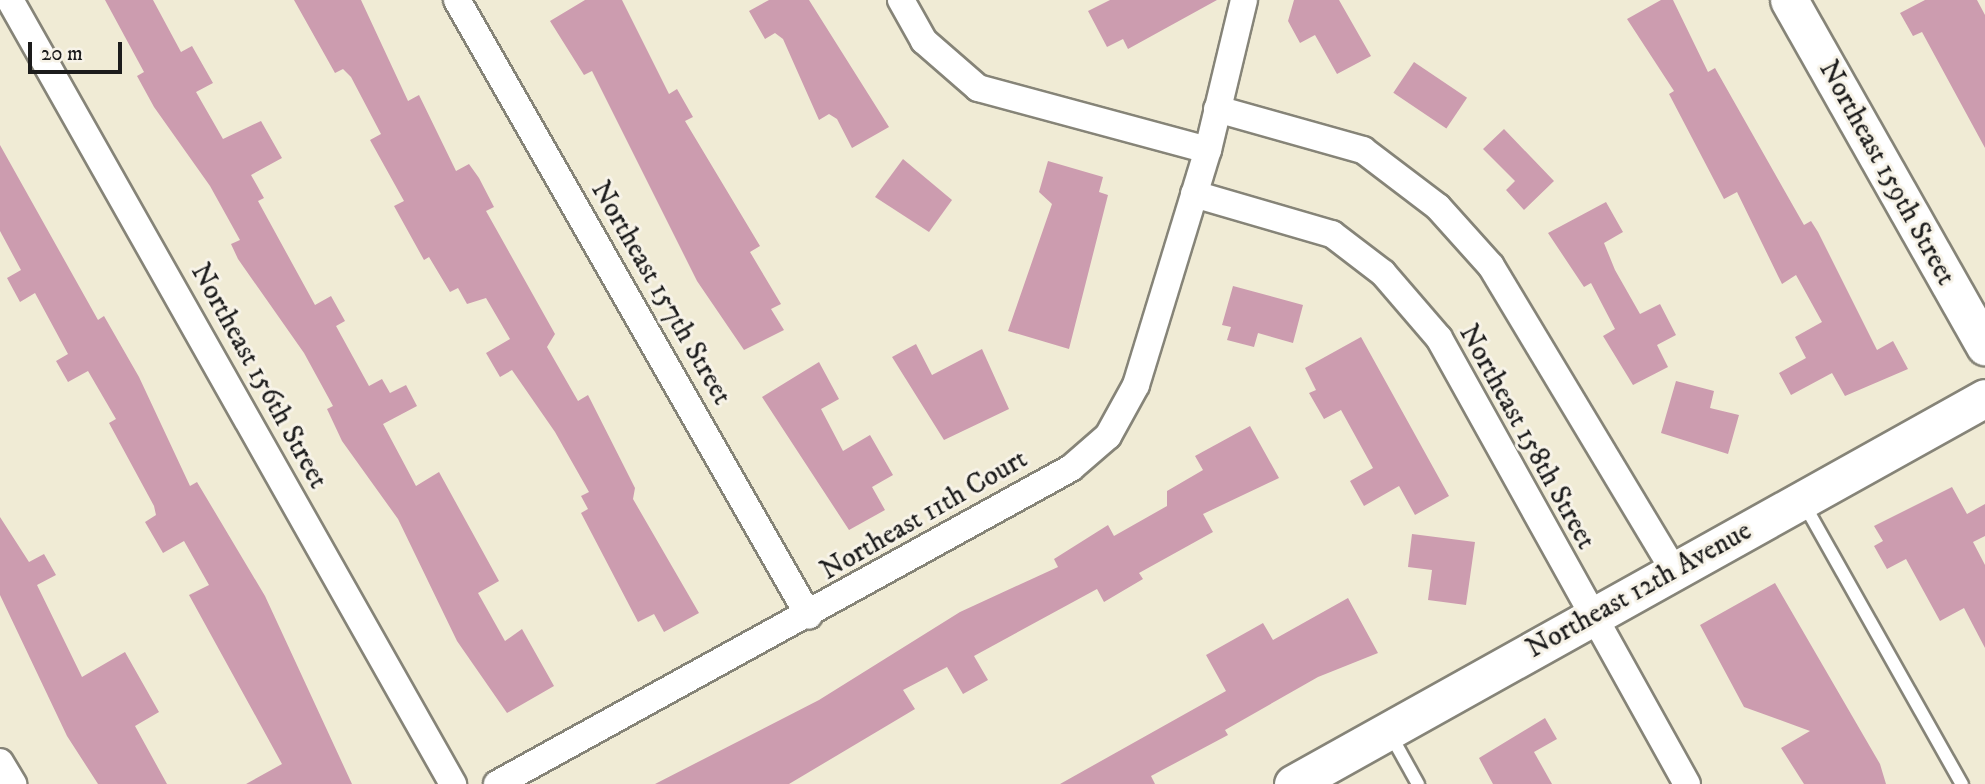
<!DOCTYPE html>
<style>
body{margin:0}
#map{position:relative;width:1985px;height:784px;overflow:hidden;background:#f0ebd5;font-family:"IM FELL DW Pica",serif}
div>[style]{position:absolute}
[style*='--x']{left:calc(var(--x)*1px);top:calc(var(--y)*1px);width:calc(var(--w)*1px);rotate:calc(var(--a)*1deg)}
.building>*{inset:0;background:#cc9caf;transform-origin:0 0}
.roads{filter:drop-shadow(2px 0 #868478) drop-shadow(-2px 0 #868478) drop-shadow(0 2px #868478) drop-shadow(0 -2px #868478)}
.lane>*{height:12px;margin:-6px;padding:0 6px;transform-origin:6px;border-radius:6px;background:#fff}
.street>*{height:26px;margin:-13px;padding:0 13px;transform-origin:13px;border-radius:13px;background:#fff}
.secondary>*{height:37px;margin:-18.5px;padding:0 18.5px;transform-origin:18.5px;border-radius:18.5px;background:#fff}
span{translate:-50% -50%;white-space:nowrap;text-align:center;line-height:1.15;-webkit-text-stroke:6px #f7f3e8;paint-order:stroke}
.street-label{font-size:28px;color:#1c1c1c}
.scale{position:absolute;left:28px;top:42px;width:94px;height:32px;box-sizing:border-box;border:4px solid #1c1c1c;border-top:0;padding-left:9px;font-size:21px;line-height:24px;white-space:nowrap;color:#1c1c1c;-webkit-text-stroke:5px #f7f3e8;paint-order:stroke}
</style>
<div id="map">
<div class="building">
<div style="clip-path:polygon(105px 0,153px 0,181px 52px,192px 46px,213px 83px,196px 92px,223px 139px,261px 121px,282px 158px,251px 175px,264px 198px,258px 201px,315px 305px,331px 296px,345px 321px,336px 326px,369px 386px,382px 379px,390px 393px,406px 385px,417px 406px,383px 424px,416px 486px,439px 472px,499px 581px,478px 593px,505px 641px,522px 629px,554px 686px,507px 713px,457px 641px,398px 519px,342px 441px,327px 409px,333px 406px,304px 353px,238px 259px,231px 244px,240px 240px,210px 186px,154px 107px,137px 76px,144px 72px)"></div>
<div style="clip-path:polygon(294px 0,361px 0,408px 101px,419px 95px,456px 171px,469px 164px,479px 178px,494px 207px,486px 211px,555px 334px,547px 347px,578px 401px,588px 395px,635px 488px,633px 499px,699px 613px,664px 632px,654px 614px,638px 622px,581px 513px,588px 509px,581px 496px,589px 492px,555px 432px,512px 370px,500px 377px,486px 353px,510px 339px,486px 298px,467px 304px,458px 288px,450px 292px,429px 257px,424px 260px,394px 206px,404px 201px,370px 140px,381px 134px,351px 77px,343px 69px,335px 73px)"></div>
<div style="clip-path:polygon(585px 0,622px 0,669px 94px,677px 89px,693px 117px,685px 121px,760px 246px,750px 252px,781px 304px,771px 309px,784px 330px,744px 350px,697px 281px,592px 71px,584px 75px,550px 21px)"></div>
<div style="clip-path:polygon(769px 0,809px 0,889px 127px,852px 148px,837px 119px,829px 114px,819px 120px,783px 39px,775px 33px,765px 39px,749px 11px)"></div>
<div style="clip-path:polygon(1110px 0,1217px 0,1128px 49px,1123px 39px,1107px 47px,1088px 11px)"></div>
<div style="clip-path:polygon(1294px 0,1339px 0,1371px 56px,1337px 74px,1315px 35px,1300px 43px,1288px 21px)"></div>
<div style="clip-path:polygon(1661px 0,1673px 0,1708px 72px,1715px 68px,1804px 225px,1811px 221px,1818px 232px,1877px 350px,1893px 341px,1908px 369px,1845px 396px,1832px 373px,1791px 395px,1779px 373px,1806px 358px,1795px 337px,1822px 322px,1796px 275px,1782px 284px,1737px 192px,1724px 199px,1669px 94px,1674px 91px,1627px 19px)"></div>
<div style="clip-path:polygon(1925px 0,1977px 0,1985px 15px,1985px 148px,1922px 32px,1913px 36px,1900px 13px)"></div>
<div style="left:1414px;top:62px;width:64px;height:37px;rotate:34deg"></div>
<div style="clip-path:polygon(1504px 129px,1554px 181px,1524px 210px,1506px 190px,1515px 181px,1483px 149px)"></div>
<div style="clip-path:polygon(0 145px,98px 320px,104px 316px,139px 377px,190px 486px,197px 482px,265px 596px,352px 784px,246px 784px,282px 764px,189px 595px,209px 585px,184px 541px,163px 553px,145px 522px,156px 515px,154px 506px,109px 423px,116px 419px,88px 371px,68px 382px,56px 361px,68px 354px,35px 293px,20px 302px,7px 278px,21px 270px,0 231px)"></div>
<div style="clip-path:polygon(903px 159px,952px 200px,929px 232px,875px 197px)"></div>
<div style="clip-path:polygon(1048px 161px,1103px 177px,1099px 192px,1108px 195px,1069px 349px,1008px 331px,1052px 204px,1039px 192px)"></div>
<div style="clip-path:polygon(1606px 202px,1623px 232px,1604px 243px,1615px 270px,1640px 314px,1660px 304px,1676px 335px,1657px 345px,1668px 367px,1633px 385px,1603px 336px,1615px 329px,1591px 283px,1584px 287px,1548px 233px)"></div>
<div style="clip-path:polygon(1233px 286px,1303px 305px,1293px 343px,1258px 333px,1254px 347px,1227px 340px,1231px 327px,1222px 325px)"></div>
<div style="clip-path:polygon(1361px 337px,1449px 496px,1415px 515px,1399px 486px,1364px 506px,1350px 481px,1373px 468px,1341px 410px,1324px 419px,1309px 393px,1316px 390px,1305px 368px)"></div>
<div style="clip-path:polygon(916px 344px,932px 375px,982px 349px,1009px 409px,944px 440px,892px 357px)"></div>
<div style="clip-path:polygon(819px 362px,839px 399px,821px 409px,843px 451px,870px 435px,893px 475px,872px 487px,885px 510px,849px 530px,762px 397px)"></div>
<div style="clip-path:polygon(1676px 381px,1714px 391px,1710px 408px,1739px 415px,1728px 454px,1661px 433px)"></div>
<div style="clip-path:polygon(1250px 426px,1279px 478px,1203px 514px,1213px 532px,1139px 573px,1143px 579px,1126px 589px,1104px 602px,1097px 589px,974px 656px,988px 680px,963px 694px,947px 667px,903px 690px,915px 709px,789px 784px,655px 784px,819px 700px,960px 612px,1058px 567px,1054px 559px,1108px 525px,1114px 536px,1167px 506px,1167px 491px,1203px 470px,1195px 456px)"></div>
<div style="clip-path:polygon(1952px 487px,1967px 514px,1985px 504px,1985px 536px,1973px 542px,1985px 565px,1985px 648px,1964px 608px,1940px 621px,1906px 559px,1887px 569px,1874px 546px,1883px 541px,1874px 526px)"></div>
<div style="clip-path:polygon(0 517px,29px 562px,44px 554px,56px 575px,37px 585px,82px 677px,125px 652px,159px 712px,135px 726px,167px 784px,98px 784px,67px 736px,0 595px)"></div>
<div style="clip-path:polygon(1412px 534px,1475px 542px,1466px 605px,1428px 600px,1432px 570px,1408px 567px)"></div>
<div style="clip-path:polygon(1775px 583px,1880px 764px,1886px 784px,1804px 784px,1781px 748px,1810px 731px,1744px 707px,1700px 625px)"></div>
<div style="clip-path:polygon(1348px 598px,1378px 653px,1318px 677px,1225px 730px,1228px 735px,1151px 776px,1155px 784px,1060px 784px,1226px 691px,1206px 655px,1263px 623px,1273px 640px)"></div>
<div style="clip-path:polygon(1545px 718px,1557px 739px,1534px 752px,1552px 784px,1493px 784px,1479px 758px)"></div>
</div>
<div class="roads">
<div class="lane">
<div style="--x:1804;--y:504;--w:322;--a:60.6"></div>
<div style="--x:1389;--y:732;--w:60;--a:60.9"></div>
</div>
<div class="street">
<div style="--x:10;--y:0;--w:901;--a:60.53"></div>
<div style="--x:457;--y:0;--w:709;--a:60.26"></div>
<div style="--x:901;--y:0;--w:47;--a:60.7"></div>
<div style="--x:924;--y:41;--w:72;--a:41"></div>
<div style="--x:978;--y:88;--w:238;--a:15.1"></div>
<div style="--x:1217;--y:109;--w:152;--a:15.7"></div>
<div style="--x:1363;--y:150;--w:94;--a:37.2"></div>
<div style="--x:1438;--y:207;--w:79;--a:48.1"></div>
<div style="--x:1491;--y:266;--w:356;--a:59"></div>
<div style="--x:1194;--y:194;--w:144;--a:16.2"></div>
<div style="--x:1332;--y:234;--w:64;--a:37.4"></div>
<div style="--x:1383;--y:273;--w:86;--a:49.3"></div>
<div style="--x:1439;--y:338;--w:510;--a:60.92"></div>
<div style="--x:0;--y:762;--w:26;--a:59"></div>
<div style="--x:497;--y:784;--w:655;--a:-28.83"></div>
<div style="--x:1071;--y:468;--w:49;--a:-40.9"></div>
<div style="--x:1108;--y:436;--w:58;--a:-61.2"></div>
<div style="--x:1136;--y:385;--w:246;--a:-73"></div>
<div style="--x:1208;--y:150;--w:154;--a:-76.5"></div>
</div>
<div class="secondary">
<div style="--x:1789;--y:0;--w:398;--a:60.5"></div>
<div style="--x:1293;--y:784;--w:792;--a:-29.15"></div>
</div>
</div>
<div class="street-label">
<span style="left:1887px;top:173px;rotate:61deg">Northeast 159th Street</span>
<span style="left:661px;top:293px;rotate:60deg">Northeast 157th Street</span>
<span style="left:259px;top:376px;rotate:61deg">Northeast 156th Street</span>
<span style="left:1527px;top:437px;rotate:61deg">Northeast 158th Street</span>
<span style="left:924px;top:515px;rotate:-30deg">Northeast 11th Court</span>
<span style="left:1639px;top:590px;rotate:-29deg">Northeast 12th Avenue</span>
</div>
<div class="scale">20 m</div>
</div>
